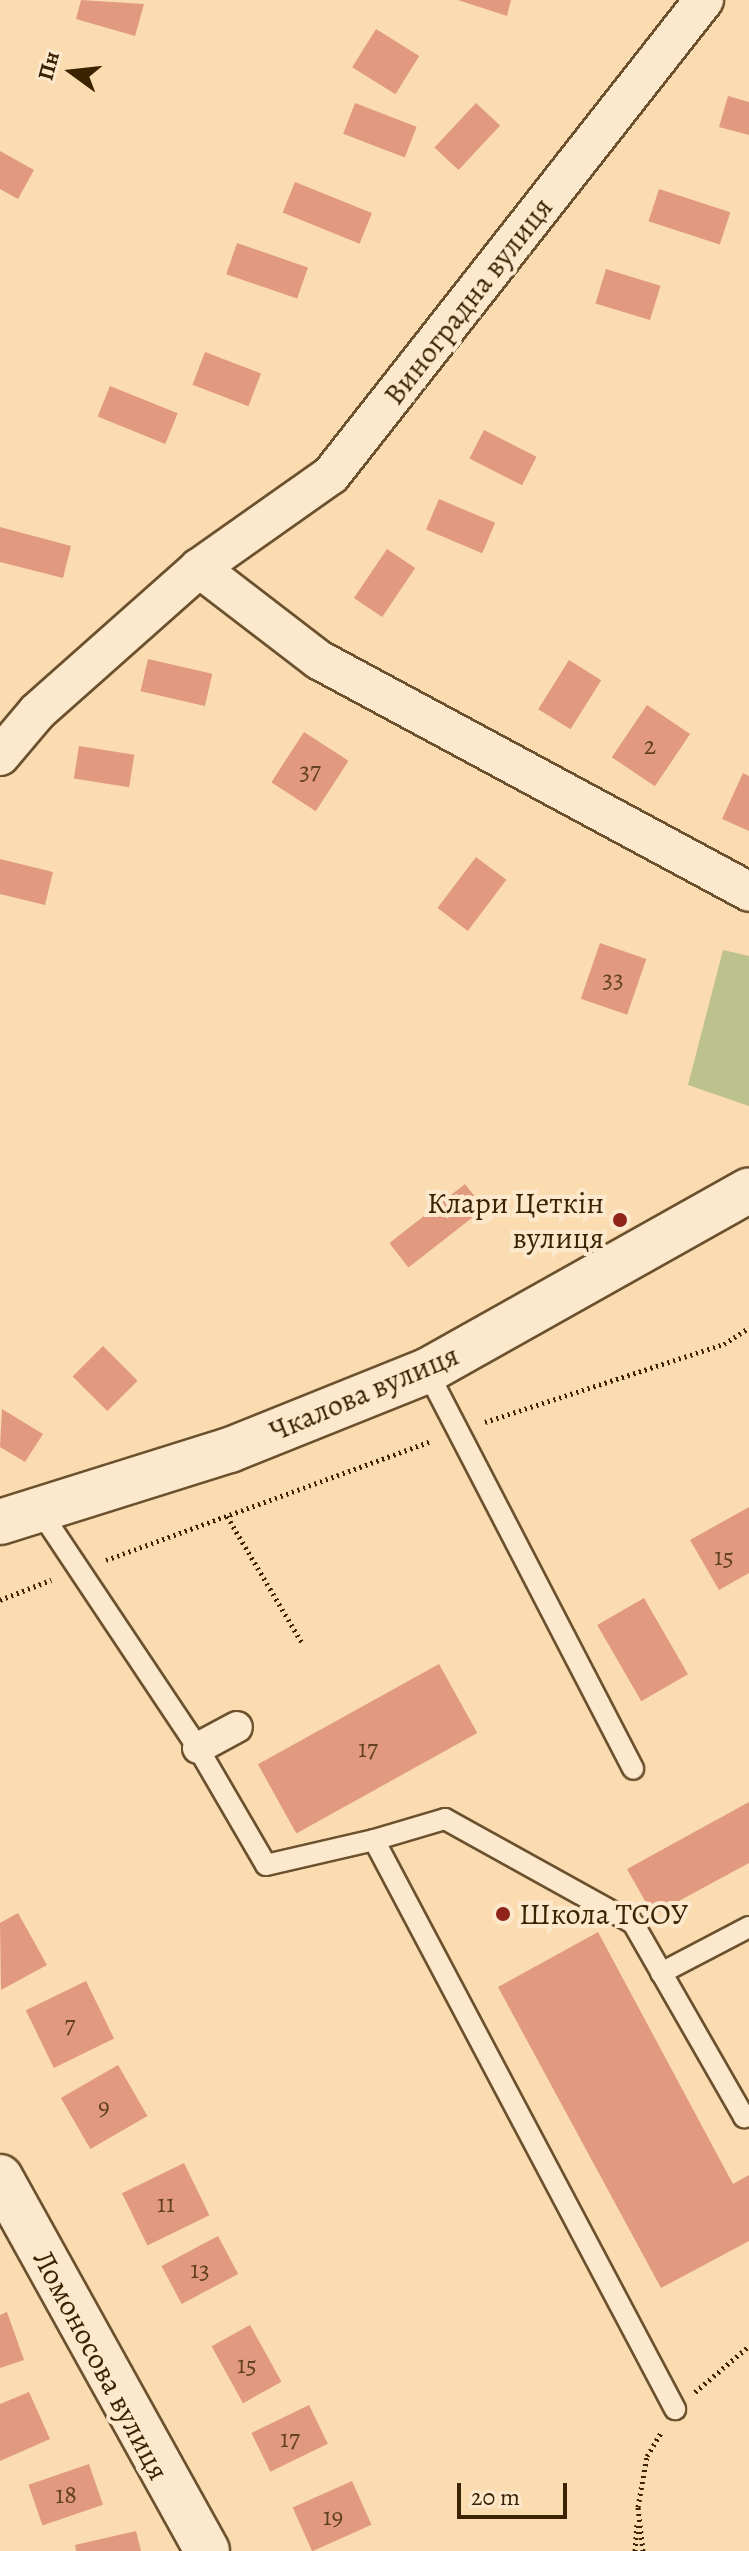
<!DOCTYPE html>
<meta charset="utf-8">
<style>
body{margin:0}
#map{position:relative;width:749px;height:2551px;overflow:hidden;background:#fadcb0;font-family:Alegreya,serif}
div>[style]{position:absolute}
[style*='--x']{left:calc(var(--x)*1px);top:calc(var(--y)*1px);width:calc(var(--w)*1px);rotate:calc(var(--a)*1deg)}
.green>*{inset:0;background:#bcc18d}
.building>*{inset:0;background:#e19a80;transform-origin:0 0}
.path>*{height:5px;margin-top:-2.5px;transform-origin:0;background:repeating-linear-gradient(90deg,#3b2302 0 2px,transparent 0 6px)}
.roads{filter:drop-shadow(2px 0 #6b512e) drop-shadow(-2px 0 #6b512e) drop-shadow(0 2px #6b512e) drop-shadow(0 -2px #6b512e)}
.service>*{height:20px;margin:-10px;padding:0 10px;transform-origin:10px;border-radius:10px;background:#fce8cc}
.pedestrian>*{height:30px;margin:-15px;padding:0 15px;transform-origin:15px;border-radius:15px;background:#fce8cc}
.minor>*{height:38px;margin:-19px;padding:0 19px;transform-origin:19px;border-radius:19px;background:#fce8cc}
.tertiary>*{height:44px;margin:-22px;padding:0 22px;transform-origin:22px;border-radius:22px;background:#fce8cc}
.secondary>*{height:44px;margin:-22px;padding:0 22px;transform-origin:22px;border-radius:22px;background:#fce8cc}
.dots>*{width:22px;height:22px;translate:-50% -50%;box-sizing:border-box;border:4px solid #fce8cc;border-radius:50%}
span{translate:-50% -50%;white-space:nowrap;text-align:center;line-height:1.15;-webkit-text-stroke:8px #fce8cc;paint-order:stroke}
.number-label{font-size:26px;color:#644122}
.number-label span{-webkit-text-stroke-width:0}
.street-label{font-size:30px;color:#3b2302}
.poi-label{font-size:30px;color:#3b2302}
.right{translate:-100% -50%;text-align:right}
.left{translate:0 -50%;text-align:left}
.north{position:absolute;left:32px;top:32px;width:80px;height:80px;-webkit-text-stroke:6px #fce8cc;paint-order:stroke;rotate:285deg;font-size:22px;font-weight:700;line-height:32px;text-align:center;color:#3b2302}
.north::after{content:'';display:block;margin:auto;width:28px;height:36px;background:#3b2302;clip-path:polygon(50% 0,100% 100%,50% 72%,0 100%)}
.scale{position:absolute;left:457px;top:2483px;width:110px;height:36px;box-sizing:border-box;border:4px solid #3b2302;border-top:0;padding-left:10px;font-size:24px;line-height:28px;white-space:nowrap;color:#3b2302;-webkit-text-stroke:6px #fce8cc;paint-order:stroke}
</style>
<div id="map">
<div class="green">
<div style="clip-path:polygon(723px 950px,749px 956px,749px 1106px,688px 1085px)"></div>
</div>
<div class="building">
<div style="clip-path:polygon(81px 0,144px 4px,135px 36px,76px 19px)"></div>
<div style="clip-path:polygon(458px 0,511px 0,507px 16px)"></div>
<div style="left:376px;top:29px;width:51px;height:45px;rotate:32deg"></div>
<div style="clip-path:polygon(728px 96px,749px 102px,749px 135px,719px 127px)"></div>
<div style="left:355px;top:103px;width:66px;height:33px;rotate:21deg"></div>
<div style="left:476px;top:103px;width:33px;height:61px;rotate:43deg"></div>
<div style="clip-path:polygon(0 151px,34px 170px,18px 199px,0 189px)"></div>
<div style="left:295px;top:182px;width:83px;height:33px;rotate:22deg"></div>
<div style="left:659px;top:189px;width:75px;height:34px;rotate:18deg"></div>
<div style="left:237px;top:243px;width:75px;height:33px;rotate:19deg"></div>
<div style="left:606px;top:269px;width:57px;height:36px;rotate:17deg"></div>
<div style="left:205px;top:352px;width:60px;height:35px;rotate:21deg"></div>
<div style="left:110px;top:386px;width:73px;height:33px;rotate:22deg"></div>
<div style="left:484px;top:430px;width:59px;height:32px;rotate:27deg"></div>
<div style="left:439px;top:499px;width:61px;height:33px;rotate:23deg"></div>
<div style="clip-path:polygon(0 527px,71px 546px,63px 578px,0 562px)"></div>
<div style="left:387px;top:549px;width:34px;height:59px;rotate:34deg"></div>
<div style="left:148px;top:659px;width:66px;height:33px;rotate:13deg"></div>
<div style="left:569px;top:660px;width:38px;height:58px;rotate:32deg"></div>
<div style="left:647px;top:705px;width:52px;height:63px;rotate:34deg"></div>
<div style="left:304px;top:732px;width:53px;height:60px;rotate:33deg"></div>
<div style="left:79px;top:746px;width:56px;height:33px;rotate:9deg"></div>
<div style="clip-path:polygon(743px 773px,749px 776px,749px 831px,722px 819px)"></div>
<div style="left:476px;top:857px;width:38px;height:64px;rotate:37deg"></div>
<div style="clip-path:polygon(0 859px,53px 872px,45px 905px,0 894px)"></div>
<div style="left:600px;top:943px;width:49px;height:59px;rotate:19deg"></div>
<div style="left:465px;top:1184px;width:31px;height:96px;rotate:52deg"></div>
<div style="left:103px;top:1346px;width:49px;height:43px;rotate:45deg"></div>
<div style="clip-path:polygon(2px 1409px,43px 1434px,25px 1462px,0 1447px)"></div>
<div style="clip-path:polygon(749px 1507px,749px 1573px,719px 1590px,690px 1540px)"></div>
<div style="left:644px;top:1598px;width:88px;height:54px;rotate:60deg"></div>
<div style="left:439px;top:1664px;width:79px;height:207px;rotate:61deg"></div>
<div style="clip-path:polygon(749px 1802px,749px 1863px,653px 1915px,627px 1869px)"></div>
<div style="clip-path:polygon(18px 1913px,47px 1965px,1px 1990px,0 1923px)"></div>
<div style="clip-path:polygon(598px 1932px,733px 2184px,749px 2175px,749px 2241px,661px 2288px,498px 1987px)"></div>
<div style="left:86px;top:1981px;width:64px;height:67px;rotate:64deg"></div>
<div style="left:118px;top:2065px;width:59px;height:66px;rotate:60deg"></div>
<div style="left:184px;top:2163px;width:58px;height:69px;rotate:64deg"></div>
<div style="left:218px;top:2236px;width:43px;height:64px;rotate:62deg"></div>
<div style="clip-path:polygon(7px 2312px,24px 2360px,0 2368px,0 2315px)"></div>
<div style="left:250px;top:2325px;width:65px;height:44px;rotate:61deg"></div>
<div style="clip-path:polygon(29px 2392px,50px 2439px,0 2461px,0 2404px)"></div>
<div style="left:309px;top:2405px;width:43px;height:64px;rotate:64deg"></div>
<div style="left:89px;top:2464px;width:43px;height:64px;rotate:71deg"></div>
<div style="left:352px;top:2481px;width:48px;height:65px;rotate:66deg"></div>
<div style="clip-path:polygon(136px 2531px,141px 2551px,76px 2551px,75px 2545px)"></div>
</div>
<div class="path">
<div style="--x:485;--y:1422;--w:251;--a:-18.1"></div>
<div style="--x:724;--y:1344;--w:30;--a:-33"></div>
<div style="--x:227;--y:1516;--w:147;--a:59.4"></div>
<div style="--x:106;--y:1560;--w:346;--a:-20.1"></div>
<div style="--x:0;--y:1600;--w:55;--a:-21.4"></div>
<div style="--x:695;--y:2392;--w:71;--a:-40.4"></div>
<div style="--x:635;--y:2551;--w:27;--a:-86"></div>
<div style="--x:643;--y:2551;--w:44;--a:-96.5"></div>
<div style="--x:638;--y:2507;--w:52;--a:-80"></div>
<div style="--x:647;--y:2456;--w:27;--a:-59"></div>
</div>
<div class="roads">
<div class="service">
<div style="--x:427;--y:1371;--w:448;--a:62.6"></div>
<div style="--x:38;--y:1508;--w:288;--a:56.3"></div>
<div style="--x:198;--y:1748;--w:135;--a:59.8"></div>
<div style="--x:266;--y:1865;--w:111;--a:-13"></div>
<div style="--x:374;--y:1840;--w:644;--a:62.12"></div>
<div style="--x:374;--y:1840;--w:74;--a:-16.5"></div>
<div style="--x:445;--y:1819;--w:215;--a:29"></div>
<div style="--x:633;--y:1923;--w:224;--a:60.2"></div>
<div style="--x:744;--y:2117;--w:5;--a:-22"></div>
<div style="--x:661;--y:1973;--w:99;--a:-27.6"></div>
</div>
<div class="pedestrian">
<div style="--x:198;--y:1748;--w:44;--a:-28.3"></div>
</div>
<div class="minor">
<div style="--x:199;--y:568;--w:151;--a:37.5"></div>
<div style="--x:319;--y:660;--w:489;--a:28.3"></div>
<div style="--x:0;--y:756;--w:57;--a:-49.9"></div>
<div style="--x:37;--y:712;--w:217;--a:-41.6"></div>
<div style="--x:199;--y:568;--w:161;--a:-35.2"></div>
<div style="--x:331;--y:475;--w:604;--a:-51.86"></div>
</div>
<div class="tertiary">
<div style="--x:0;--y:2177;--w:427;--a:61"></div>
</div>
<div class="secondary">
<div style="--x:0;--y:1522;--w:241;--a:-17.4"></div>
<div style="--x:230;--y:1450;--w:212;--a:-21.9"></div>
<div style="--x:427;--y:1371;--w:369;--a:-29.3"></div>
</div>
</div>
<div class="dots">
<div style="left:620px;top:1220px;background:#8f2418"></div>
<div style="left:503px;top:1914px;background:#8f2418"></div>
</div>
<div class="number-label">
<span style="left:650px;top:746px">2</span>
<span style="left:310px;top:771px">37</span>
<span style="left:613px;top:979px">33</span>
<span style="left:724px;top:1557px">15</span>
<span style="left:368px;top:1749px">17</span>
<span style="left:70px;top:2025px">7</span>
<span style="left:104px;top:2107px">9</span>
<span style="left:166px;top:2204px">11</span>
<span style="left:200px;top:2270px">13</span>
<span style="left:247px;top:2365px">15</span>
<span style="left:290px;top:2439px">17</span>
<span style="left:66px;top:2495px">18</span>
<span style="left:333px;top:2517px">19</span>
</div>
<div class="street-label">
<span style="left:468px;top:301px;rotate:-52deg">Виноградна вулиця</span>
<span style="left:364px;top:1393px;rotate:-23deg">Чкалова вулиця</span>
<span style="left:101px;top:2365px;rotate:62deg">Ломоносова вулиця</span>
</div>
<div class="poi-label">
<span class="right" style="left:604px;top:1220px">Клари Цеткін<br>вулиця</span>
<span class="left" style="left:519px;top:1914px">Школа ТСОУ</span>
</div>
<div class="north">Пн</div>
<div class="scale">20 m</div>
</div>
